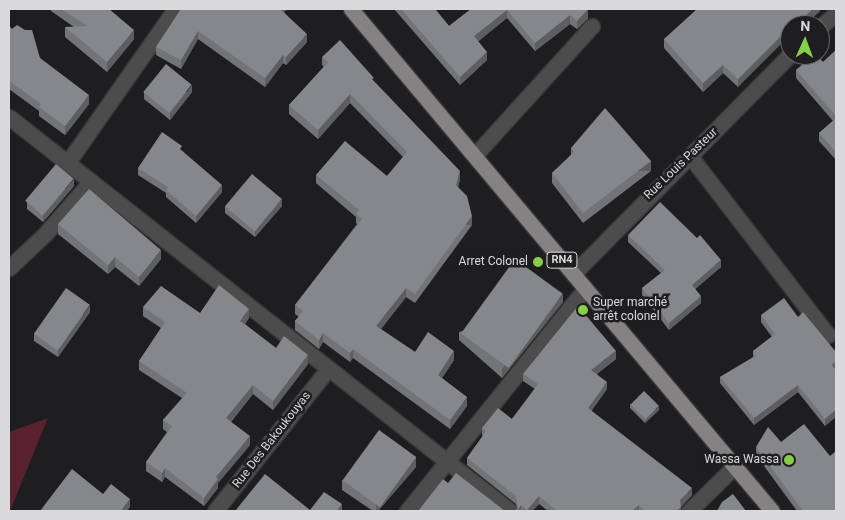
<!DOCTYPE html>
<meta charset="utf-8">
<style>
body{margin:0}
#map{position:relative;width:845px;height:520px;overflow:hidden;background:#1e1d20;font-family:Roboto,sans-serif}
div>[style]{position:absolute}
[style*='--x']{left:calc(var(--x)*1px);top:calc(var(--y)*1px);width:calc(var(--w)*1px);rotate:calc(var(--a)*1deg)}
.green>*{inset:0;background:#59222e}
.roads{filter:drop-shadow(1px 0 #38373a) drop-shadow(-1px 0 #38373a) drop-shadow(0 1px #38373a) drop-shadow(0 -1px #38373a)}
.minor>*{height:15px;margin:-7.5px;padding:0 7.5px;transform-origin:7.5px;border-radius:7.5px;background:#4d4c4d}
.trunk>*{height:15px;margin:-7.5px;padding:0 7.5px;transform-origin:7.5px;border-radius:7.5px;background:#868284}
.wall>*{inset:0;background:#727478}
.shaded-wall>*{inset:0;background:#5d5e61;transform-origin:0 0}
.building>*{inset:0;background:#85878b;transform-origin:0 0}
.dots>*{width:14px;height:14px;translate:-50% -50%;box-sizing:border-box;border:2px solid #1e1d20;border-radius:50%}
span{translate:-50% -50%;white-space:nowrap;text-align:center;line-height:1.15;-webkit-text-stroke:5px #1e1d20;paint-order:stroke}
.shield-label span{padding:1px 4px;background:#1e1d20;border:1px solid;border-radius:4px;-webkit-text-stroke-width:0}
.shield-label{font-size:11px;color:#dad9db;font-weight:700}
.street-label{font-size:12px;color:#dad9db}
.poi-label{font-size:12px;color:#dad9db}
.right{translate:-100% -50%;text-align:right}
.left{translate:0 -50%;text-align:left}
.frame{position:absolute;inset:0;border:10px solid #dad9db;pointer-events:none}
.north{position:absolute;left:780px;top:15px;width:50px;height:50px;box-sizing:border-box;background:#1e1d20;border:1px solid #69686b;border-radius:50%;rotate:2deg;font-size:14px;font-weight:700;line-height:20px;text-align:center;color:#dad9db}
.north::after{content:'';display:block;margin:auto;width:18px;height:22px;background:#88cf49;clip-path:polygon(50% 0,100% 100%,50% 72%,0 100%)}
</style>
<div id="map">
<div class="green">
<div style="clip-path:polygon(48px 418px,10px 511px,9px 511px,9px 432px)"></div>
</div>
<div class="roads">
<div class="minor">
<div style="--x:820;--y:27;--w:21;--a:-41"></div>
<div style="--x:9;--y:117;--w:637;--a:38.18"></div>
<div style="--x:475;--y:155;--w:174;--a:-47.8"></div>
<div style="--x:690;--y:156;--w:226;--a:52.4"></div>
<div style="--x:68;--y:162;--w:187;--a:-55"></div>
<div style="--x:9;--y:268;--w:50;--a:-43.4"></div>
<div style="--x:45;--y:234;--w:70;--a:-49"></div>
<div style="--x:573;--y:274;--w:308;--a:-45.3"></div>
<div style="--x:215;--y:511;--w:181;--a:-51.5"></div>
<div style="--x:407;--y:511;--w:285;--a:-51.3"></div>
<div style="--x:689;--y:511;--w:64;--a:-44.4"></div>
</div>
<div class="trunk">
<div style="--x:351;--y:9;--w:655;--a:50.02"></div>
</div>
</div>
<div class="wall">
<div style="clip-path:polygon(51px 9px,109px 9px,134px 39px,107px 72px,65px 37px,65px 27px,74px 27px,51px 11px)"></div>
<div style="clip-path:polygon(181px 9px,287px 9px,284px 12px,307px 42px,286px 65px,283px 63px,265px 87px,198px 39px,181px 69px,156px 55px,156px 47px)"></div>
<div style="clip-path:polygon(394px 9px,435px 9px,449px 26px,471px 9px,588px 9px,588px 18px,577px 29px,570px 24px,535px 51px,507px 18px,478px 41px,487px 60px,460px 85px)"></div>
<div style="clip-path:polygon(820px 9px,820px 11px,804px 25px,790px 25px,738px 87px,723px 73px,703px 92px,664px 48px,664px 39px)"></div>
<div style="clip-path:polygon(9px 26px,40px 58px,89px 104px,65px 135px,39px 116px,39px 111px,9px 89px)"></div>
<div style="clip-path:polygon(836px 50px,836px 160px,819px 141px,819px 133px,833px 121px,796px 78px,796px 70px,823px 62px)"></div>
<div style="clip-path:polygon(322px 57px,374px 82px,460px 180px,458px 187px,472px 225px,415px 303px,406px 297px,381px 329px,415px 352px,454px 360px,442px 378px,467px 406px,450px 429px,353px 358px,350px 362px,323px 342px,319px 349px,295px 330px,295px 321px,299px 317px,295px 314px,295px 305px,357px 224px,356px 223px,356px 217px,316px 183px,316px 175px,387px 176px,403px 157px,350px 103px,318px 139px,289px 114px,289px 105px,324px 67px,322px 65px)"></div>
<div style="clip-path:polygon(144px 92px,192px 92px,170px 120px,144px 99px)"></div>
<div style="clip-path:polygon(571px 148px,651px 171px,583px 223px,552px 183px,552px 173px,571px 155px)"></div>
<div style="clip-path:polygon(182px 151px,222px 192px,196px 223px,166px 197px,166px 193px,138px 175px,138px 168px)"></div>
<div style="clip-path:polygon(74px 186px,43px 222px,27px 209px,27px 202px)"></div>
<div style="clip-path:polygon(225px 206px,282px 206px,255px 237px,225px 213px)"></div>
<div style="clip-path:polygon(58px 224px,161px 259px,139px 286px,115px 267px,108px 274px,58px 234px)"></div>
<div style="clip-path:polygon(628px 235px,721px 267px,695px 289px,701px 303px,669px 330px,642px 295px,642px 288px,661px 273px,628px 242px)"></div>
<div style="clip-path:polygon(563px 302px,502px 378px,459px 340px,459px 332px)"></div>
<div style="clip-path:polygon(143px 307px,249px 318px,245px 324px,276px 348px,308px 364px,273px 410px,253px 394px,231px 422px,250px 445px,218px 483px,218px 488px,204px 506px,165px 477px,162px 482px,146px 471px,146px 462px,167px 432px,163px 429px,163px 420px,182px 398px,139px 370px,139px 361px,161px 328px,143px 316px)"></div>
<div style="clip-path:polygon(90px 312px,58px 357px,34px 341px,34px 334px)"></div>
<div style="clip-path:polygon(761px 315px,836px 369px,825px 426px,798px 392px,754px 425px,720px 383px,720px 377px,753px 357px,753px 351px,772px 337px,761px 322px)"></div>
<div style="clip-path:polygon(616px 359px,597px 374px,607px 389px,591px 411px,692px 495px,681px 507px,681px 511px,548px 511px,539px 504px,532px 511px,514px 511px,517px 509px,516px 504px,467px 465px,467px 458px,483px 436px,482px 435px,482px 428px,512px 419px,535px 389px,523px 381px,523px 374px)"></div>
<div style="clip-path:polygon(630px 404px,659px 410px,645px 423px,630px 408px)"></div>
<div style="clip-path:polygon(756px 447px,836px 511px,797px 511px,756px 455px)"></div>
<div style="clip-path:polygon(416px 467px,378px 511px,373px 511px,342px 490px,342px 480px)"></div>
</div>
<div class="shaded-wall">
<div style="clip-path:polygon(279px 9px,287px 9px,279px 17px)"></div>
<div style="clip-path:polygon(588px 9px,588px 18px,577px 29px,577px 21px)"></div>
<div style="clip-path:polygon(813px 9px,820px 9px,820px 11px,804px 25px,797px 25px,797px 23px)"></div>
<div style="clip-path:polygon(507px 10px,507px 18px,474px 45px,474px 36px)"></div>
<div style="clip-path:polygon(570px 15px,570px 24px,535px 51px,535px 43px)"></div>
<div style="clip-path:polygon(790px 27px,790px 35px,738px 87px,738px 79px)"></div>
<div style="clip-path:polygon(134px 30px,134px 39px,107px 72px,107px 62px)"></div>
<div style="clip-path:polygon(198px 31px,198px 39px,181px 69px,181px 60px)"></div>
<div style="clip-path:polygon(307px 34px,307px 42px,286px 65px,286px 57px)"></div>
<div style="clip-path:polygon(487px 52px,487px 60px,460px 85px,460px 77px)"></div>
<div style="clip-path:polygon(283px 55px,283px 63px,265px 87px,265px 78px)"></div>
<div style="clip-path:polygon(723px 65px,723px 73px,703px 92px,703px 83px)"></div>
<div style="clip-path:polygon(192px 85px,192px 92px,170px 120px,170px 113px)"></div>
<div style="clip-path:polygon(350px 94px,350px 103px,318px 139px,318px 130px)"></div>
<div style="clip-path:polygon(89px 95px,89px 104px,65px 135px,65px 126px)"></div>
<div style="left:651px;top:161px;width:10px;height:86px;rotate:90deg"></div>
<div style="clip-path:polygon(460px 171px,460px 180px,456px 194px,456px 185px)"></div>
<div style="clip-path:polygon(74px 179px,74px 186px,43px 222px,43px 215px)"></div>
<div style="clip-path:polygon(222px 185px,222px 192px,196px 223px,196px 216px)"></div>
<div style="clip-path:polygon(282px 199px,282px 206px,255px 237px,255px 230px)"></div>
<div style="left:472px;top:216px;width:9px;height:97px;rotate:90deg"></div>
<div style="clip-path:polygon(161px 250px,161px 259px,139px 286px,139px 277px)"></div>
<div style="clip-path:polygon(115px 257px,115px 267px,108px 274px,108px 265px)"></div>
<div style="clip-path:polygon(721px 260px,721px 267px,692px 292px,692px 285px)"></div>
<div style="clip-path:polygon(406px 288px,406px 297px,376px 335px,376px 326px)"></div>
<div style="clip-path:polygon(563px 294px,563px 302px,502px 378px,502px 369px)"></div>
<div style="clip-path:polygon(701px 296px,701px 303px,669px 330px,669px 323px)"></div>
<div style="clip-path:polygon(90px 305px,90px 312px,58px 357px,58px 350px)"></div>
<div style="clip-path:polygon(249px 309px,249px 318px,240px 329px,240px 321px)"></div>
<div style="clip-path:polygon(323px 333px,323px 342px,319px 349px,319px 340px)"></div>
<div style="clip-path:polygon(353px 349px,353px 358px,350px 362px,350px 353px)"></div>
<div style="clip-path:polygon(454px 351px,454px 360px,438px 384px,438px 375px)"></div>
<div style="clip-path:polygon(616px 351px,616px 359px,591px 378px,591px 370px)"></div>
<div style="clip-path:polygon(308px 355px,308px 364px,273px 410px,273px 401px)"></div>
<div style="clip-path:polygon(836px 362px,836px 369px,832px 372px,832px 365px)"></div>
<div style="clip-path:polygon(607px 382px,607px 389px,588px 416px,588px 408px)"></div>
<div style="clip-path:polygon(253px 385px,253px 394px,226px 427px,226px 418px)"></div>
<div style="clip-path:polygon(798px 385px,798px 392px,754px 425px,754px 418px)"></div>
<div style="clip-path:polygon(467px 397px,467px 406px,450px 429px,450px 420px)"></div>
<div style="clip-path:polygon(659px 406px,659px 410px,645px 423px,645px 420px)"></div>
<div style="clip-path:polygon(836px 410px,836px 417px,825px 426px,825px 419px)"></div>
<div style="clip-path:polygon(250px 436px,250px 445px,218px 483px,218px 488px,204px 506px,204px 498px,216px 477px)"></div>
<div style="clip-path:polygon(416px 457px,416px 467px,378px 511px,376px 511px,376px 504px)"></div>
<div style="clip-path:polygon(165px 468px,165px 477px,162px 482px,162px 473px)"></div>
<div style="clip-path:polygon(692px 488px,692px 495px,680px 508px,681px 507px,681px 511px,676px 511px,680px 500px)"></div>
<div style="clip-path:polygon(539px 496px,539px 504px,532px 511px,527px 511px,527px 510px)"></div>
<div style="clip-path:polygon(130px 499px,130px 507px,127px 511px,121px 511px)"></div>
<div style="clip-path:polygon(342px 504px,342px 511px,337px 511px)"></div>
<div style="clip-path:polygon(521px 505px,521px 511px,517px 511px)"></div>
<div style="clip-path:polygon(639px 505px,639px 511px,632px 511px)"></div>
</div>
<div class="building">
<div style="clip-path:polygon(61px 9px,109px 9px,134px 30px,107px 62px,65px 27px,88px 26px)"></div>
<div style="clip-path:polygon(181px 9px,280px 9px,307px 34px,286px 57px,283px 55px,265px 78px,198px 31px,181px 60px,156px 47px)"></div>
<div style="clip-path:polygon(401px 9px,435px 9px,449px 26px,471px 9px,588px 9px,577px 21px,570px 15px,535px 43px,507px 10px,474px 36px,487px 52px,460px 77px)"></div>
<div style="clip-path:polygon(697px 9px,813px 9px,797px 23px,795px 21px,792px 25px,790px 25px,790px 27px,738px 79px,723px 65px,703px 83px,664px 39px)"></div>
<div style="clip-path:polygon(17px 25px,25px 30px,32px 30px,40px 58px,89px 95px,65px 126px,39px 107px,41px 104px,9px 81px,9px 26px,12px 29px)"></div>
<div style="clip-path:polygon(340px 40px,374px 78px,372px 79px,460px 171px,456px 185px,467px 196px,472px 216px,415px 294px,406px 288px,376px 326px,415px 352px,428px 332px,454px 351px,438px 375px,467px 397px,450px 420px,353px 349px,350px 353px,323px 333px,319px 340px,295px 321px,303px 311px,295px 305px,362px 219px,356px 214px,359px 210px,316px 175px,345px 141px,387px 176px,407px 152px,350px 94px,318px 130px,289px 105px,328px 62px,322px 57px)"></div>
<div style="clip-path:polygon(836px 50px,836px 116px,796px 70px,813px 55px,817px 55px,823px 62px)"></div>
<div style="left:166px;top:64px;width:33px;height:36px;rotate:39deg"></div>
<div style="clip-path:polygon(605px 108px,651px 161px,583px 213px,552px 173px,574px 152px,571px 148px)"></div>
<div style="clip-path:polygon(836px 118px,836px 152px,819px 133px)"></div>
<div style="clip-path:polygon(162px 132px,182px 146px,180px 149px,222px 185px,196px 216px,166px 190px,168px 187px,138px 168px)"></div>
<div style="left:56px;top:164px;width:23px;height:48px;rotate:40deg"></div>
<div style="left:252px;top:174px;width:39px;height:42px;rotate:40deg"></div>
<div style="clip-path:polygon(89px 189px,161px 250px,139px 277px,115px 257px,108px 265px,58px 224px)"></div>
<div style="clip-path:polygon(660px 202px,697px 238px,700px 235px,721px 260px,692px 285px,701px 296px,669px 323px,642px 288px,665px 270px,628px 235px)"></div>
<div style="left:515px;top:259px;width:59px;height:92px;rotate:36deg"></div>
<div style="clip-path:polygon(219px 285px,249px 309px,240px 321px,276px 348px,284px 336px,308px 355px,273px 401px,253px 385px,226px 418px,250px 436px,216px 477px,218px 479px,204px 498px,165px 468px,162px 473px,146px 462px,172px 426px,163px 420px,187px 393px,139px 361px,165px 322px,143px 307px,161px 286px,200px 313px)"></div>
<div style="left:66px;top:288px;width:29px;height:56px;rotate:35deg"></div>
<div style="clip-path:polygon(784px 298px,798px 317px,803px 312px,836px 352px,836px 362px,832px 365px,836px 370px,836px 410px,825px 419px,798px 385px,754px 418px,720px 377px,756px 356px,753px 351px,775px 334px,761px 315px)"></div>
<div style="clip-path:polygon(578px 306px,616px 351px,591px 370px,607px 382px,588px 408px,692px 488px,680px 500px,681px 507px,676px 511px,645px 511px,639px 505px,632px 511px,557px 511px,539px 496px,527px 510px,521px 505px,517px 511px,514px 511px,518px 509px,516px 496px,467px 458px,486px 431px,482px 428px,498px 408px,512px 419px,538px 384px,523px 374px)"></div>
<div style="left:644px;top:391px;width:21px;height:19px;rotate:45deg"></div>
<div style="clip-path:polygon(804px 424px,830px 456px,836px 451px,836px 511px,803px 511px,756px 447px,768px 427px,781px 442px)"></div>
<div style="left:379px;top:430px;width:46px;height:62px;rotate:36deg"></div>
<div style="clip-path:polygon(72px 469px,103px 494px,111px 484px,130px 499px,121px 511px,40px 511px)"></div>
<div style="clip-path:polygon(456px 473px,505px 511px,507px 511px,418px 511px,443px 479px,448px 483px)"></div>
<div style="clip-path:polygon(265px 474px,310px 510px,324px 492px,342px 504px,337px 511px,235px 511px)"></div>
<div style="clip-path:polygon(733px 494px,746px 511px,717px 511px,722px 502px)"></div>
</div>
<div class="dots">
<div style="left:538px;top:262px;background:#88cf49"></div>
<div style="left:583px;top:310px;background:#88cf49"></div>
<div style="left:789px;top:460px;background:#88cf49"></div>
</div>
<div class="shield-label">
<span style="left:562px;top:260px">RN4</span>
</div>
<div class="street-label">
<span style="left:681px;top:164px;rotate:-44deg">Rue Louis Pasteur</span>
<span style="left:272px;top:440px;rotate:-52deg">Rue Des Bakoukouyas</span>
</div>
<div class="poi-label">
<span class="right" style="left:528px;top:262px">Arret Colonel</span>
<span class="left" style="left:593px;top:310px">Super marché<br>arrêt colonel</span>
<span class="right" style="left:779px;top:460px">Wassa Wassa</span>
</div>
<div class="frame"></div>
<div class="north">N</div>
</div>
